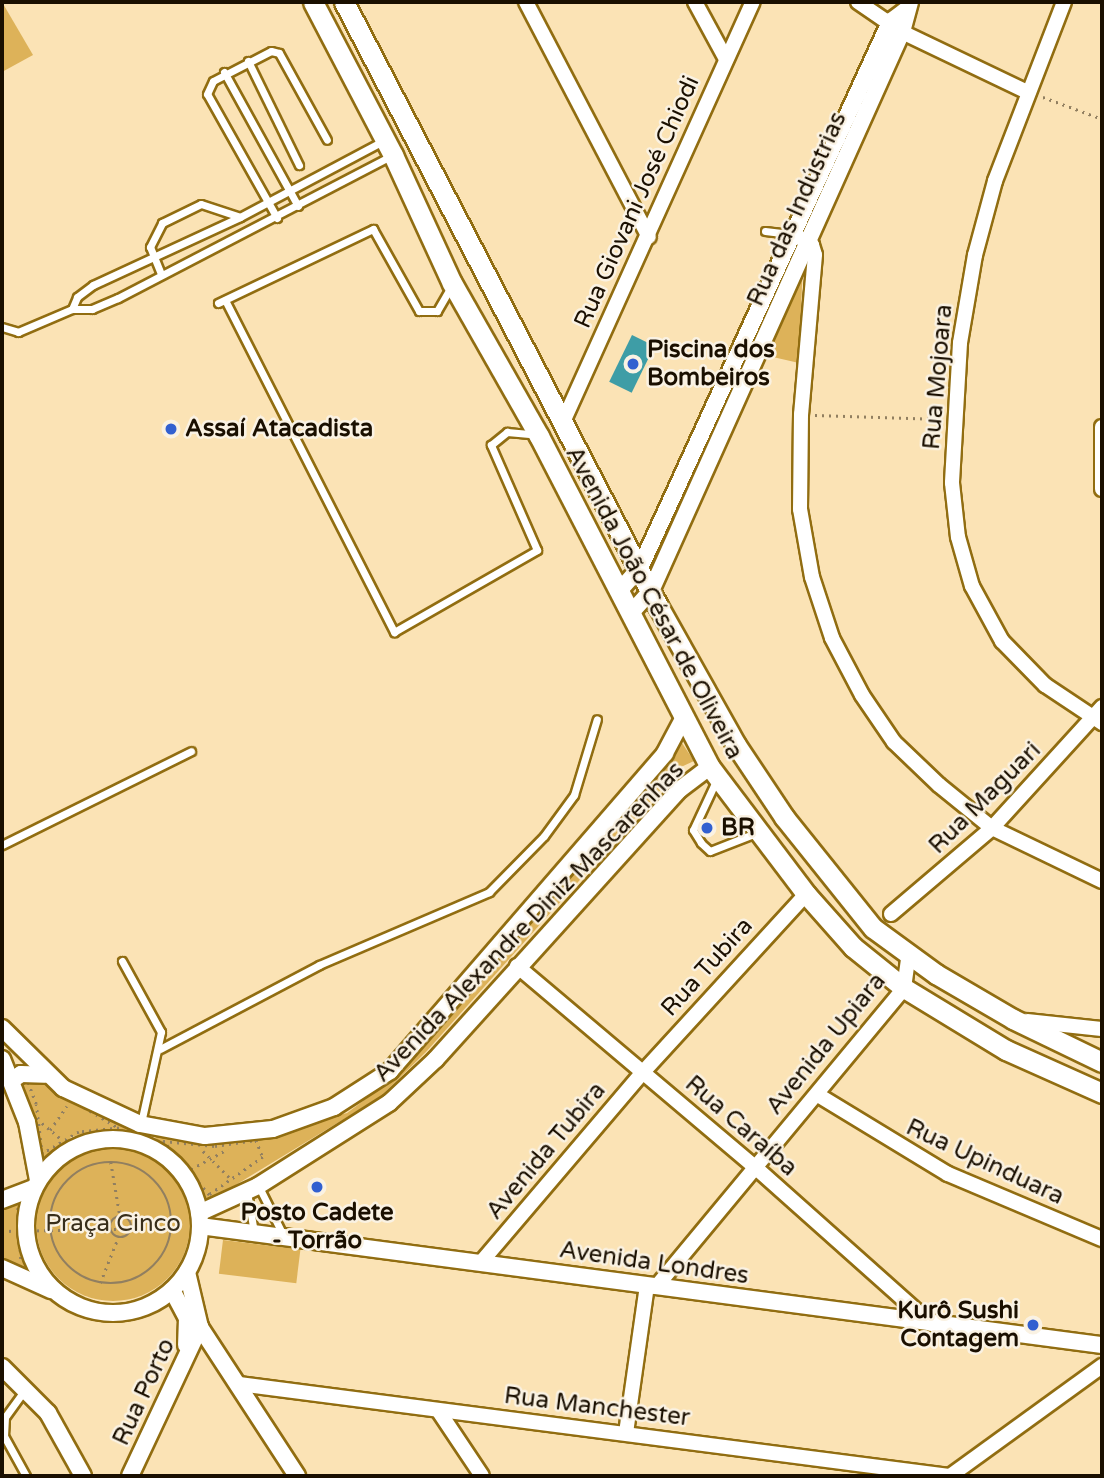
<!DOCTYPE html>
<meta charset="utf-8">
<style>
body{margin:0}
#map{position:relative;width:1104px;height:1478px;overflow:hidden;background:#fbe3b5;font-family:"Varela Round",sans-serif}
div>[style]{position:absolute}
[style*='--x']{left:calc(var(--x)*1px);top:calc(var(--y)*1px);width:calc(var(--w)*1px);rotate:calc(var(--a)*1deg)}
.green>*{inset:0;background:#ddb259;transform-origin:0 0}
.round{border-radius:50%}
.water>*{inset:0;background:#3e9da6;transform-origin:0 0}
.path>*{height:2.5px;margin-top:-1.25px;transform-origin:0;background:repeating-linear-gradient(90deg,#917f60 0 2px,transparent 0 7px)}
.path>.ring{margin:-1.25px;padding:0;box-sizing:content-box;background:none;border:2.5px solid #917f60;border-radius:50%}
.roads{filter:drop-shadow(2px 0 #916d11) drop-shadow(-2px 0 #916d11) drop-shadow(0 2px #916d11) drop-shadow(0 -2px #916d11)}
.service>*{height:7px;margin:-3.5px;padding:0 3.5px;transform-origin:3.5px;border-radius:3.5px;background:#fff}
.minor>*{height:14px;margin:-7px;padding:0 7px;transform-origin:7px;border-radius:7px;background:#fff}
.tertiary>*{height:16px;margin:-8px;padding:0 8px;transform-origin:8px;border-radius:8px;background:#fff}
.tertiary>.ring{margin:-8px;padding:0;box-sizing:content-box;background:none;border:16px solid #fff;border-radius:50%}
.secondary>*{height:19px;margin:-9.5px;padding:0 9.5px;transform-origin:9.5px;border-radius:9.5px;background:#fff}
.dots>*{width:19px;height:19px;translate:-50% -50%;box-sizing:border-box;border:4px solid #faf2e3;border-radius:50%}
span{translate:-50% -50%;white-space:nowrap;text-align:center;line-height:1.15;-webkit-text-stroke:5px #faf2e3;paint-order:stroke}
.street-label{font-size:24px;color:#1a0f00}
.poi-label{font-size:24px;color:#1a0f00;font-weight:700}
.left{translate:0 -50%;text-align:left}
.right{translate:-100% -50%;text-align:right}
.park-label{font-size:24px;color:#382e1a}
.frame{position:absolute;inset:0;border:4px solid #1a0f00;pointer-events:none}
</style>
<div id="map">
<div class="green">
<div style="clip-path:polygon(2px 2px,33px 55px,2px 72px)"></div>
<div style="clip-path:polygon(803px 259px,799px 363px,760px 354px)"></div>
<div style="clip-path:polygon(682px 743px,694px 761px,681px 767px,426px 1052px,380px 1097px,206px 1203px,192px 1176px,153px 1135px,212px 1142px,252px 1138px,347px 1113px,383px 1086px,430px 1038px)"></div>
<div style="clip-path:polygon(22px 1078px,51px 1083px,136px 1133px,90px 1132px,71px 1137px,40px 1173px,17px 1080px)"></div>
<div class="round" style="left:36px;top:1147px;width:154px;height:154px"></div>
<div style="clip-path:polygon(24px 1198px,23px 1253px,35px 1275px,2px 1260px,2px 1208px)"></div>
<div style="left:223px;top:1240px;width:78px;height:34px;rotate:7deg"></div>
</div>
<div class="water">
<div style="left:632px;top:335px;width:25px;height:52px;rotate:26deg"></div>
</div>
<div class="path">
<div style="--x:1043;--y:97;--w:63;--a:20.4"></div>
<div style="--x:815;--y:415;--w:126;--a:1.8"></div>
<div style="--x:27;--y:1081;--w:15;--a:4"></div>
<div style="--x:42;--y:1082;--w:90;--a:30.9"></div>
<div style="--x:119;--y:1128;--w:40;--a:174.3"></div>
<div style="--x:79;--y:1132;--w:43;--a:149.3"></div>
<div style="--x:42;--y:1154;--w:50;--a:-96.8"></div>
<div style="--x:36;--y:1104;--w:25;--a:-111"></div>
<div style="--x:42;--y:1123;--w:25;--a:40"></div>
<div style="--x:50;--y:1130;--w:29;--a:-55"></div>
<div style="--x:256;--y:1140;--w:18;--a:68"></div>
<div style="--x:263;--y:1157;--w:66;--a:144.9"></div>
<div style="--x:209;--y:1195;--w:71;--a:-130.4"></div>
<div style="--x:163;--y:1141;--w:52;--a:5.5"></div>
<div style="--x:215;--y:1146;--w:41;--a:-8.3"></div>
<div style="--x:203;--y:1151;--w:38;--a:45"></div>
<div class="ring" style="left:50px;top:1162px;width:119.5px;height:119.5px"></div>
<div style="--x:111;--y:1162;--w:55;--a:80.5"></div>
<div style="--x:191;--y:1169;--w:42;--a:-28.4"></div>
<div style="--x:18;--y:1208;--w:52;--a:86.7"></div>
<div class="ring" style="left:110px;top:1216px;width:19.5px;height:19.5px"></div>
<div style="--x:2;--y:1231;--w:170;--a:-1"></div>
<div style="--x:100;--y:1283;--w:48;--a:-68.2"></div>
</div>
<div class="roads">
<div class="service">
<div style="--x:248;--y:61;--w:116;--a:63.9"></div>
<div style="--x:224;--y:72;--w:153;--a:61.1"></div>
<div style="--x:277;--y:218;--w:142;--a:-119.4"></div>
<div style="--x:207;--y:94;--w:14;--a:-65"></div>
<div style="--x:213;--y:81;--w:65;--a:-27.3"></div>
<div style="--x:271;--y:51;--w:8;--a:14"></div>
<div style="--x:279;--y:53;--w:99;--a:61.1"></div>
<div style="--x:765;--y:231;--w:25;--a:7"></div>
<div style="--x:161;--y:274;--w:29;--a:-112"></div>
<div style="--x:150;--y:247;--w:27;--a:-63"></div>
<div style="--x:162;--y:223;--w:43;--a:-26"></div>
<div style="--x:201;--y:204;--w:41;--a:18.4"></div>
<div style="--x:225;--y:300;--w:373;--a:63"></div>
<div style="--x:394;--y:632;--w:165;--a:-29.8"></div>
<div style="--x:537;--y:550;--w:115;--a:-113.7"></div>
<div style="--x:491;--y:445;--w:21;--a:-39"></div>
<div style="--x:507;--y:432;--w:25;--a:5"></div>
<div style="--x:218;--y:303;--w:172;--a:-25.5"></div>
<div style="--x:373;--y:229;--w:94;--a:60.7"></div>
<div style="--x:419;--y:311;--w:18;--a:0"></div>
<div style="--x:437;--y:311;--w:28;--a:-60"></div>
<div style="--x:72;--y:309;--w:13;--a:-67"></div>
<div style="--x:77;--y:297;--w:20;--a:-37"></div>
<div style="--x:93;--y:285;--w:162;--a:-24.8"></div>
<div style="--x:240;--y:217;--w:164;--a:-28"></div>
<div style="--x:2;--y:327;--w:17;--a:17"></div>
<div style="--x:18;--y:332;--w:59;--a:-23.1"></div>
<div style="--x:72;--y:309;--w:20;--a:0"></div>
<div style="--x:92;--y:309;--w:28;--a:-23"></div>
<div style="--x:118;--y:298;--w:310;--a:-27.5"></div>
<div style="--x:716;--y:781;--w:54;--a:115.1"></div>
<div style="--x:693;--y:830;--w:15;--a:58"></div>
<div style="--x:701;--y:843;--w:12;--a:42"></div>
<div style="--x:710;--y:851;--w:49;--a:-21.4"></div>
<div style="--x:2;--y:845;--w:211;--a:-26.4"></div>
<div style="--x:122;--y:961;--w:81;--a:61.2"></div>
<div style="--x:161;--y:1032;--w:93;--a:102.4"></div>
<div style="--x:160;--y:1049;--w:180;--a:-27.8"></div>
<div style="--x:319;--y:965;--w:185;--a:-23.2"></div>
<div style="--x:489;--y:892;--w:78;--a:-45.5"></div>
<div style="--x:544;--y:836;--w:51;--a:-53.8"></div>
<div style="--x:574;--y:795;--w:79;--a:-73.2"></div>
<div style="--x:259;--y:1187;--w:54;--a:63.4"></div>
<div style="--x:247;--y:1192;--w:41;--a:80.1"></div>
<div style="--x:24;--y:1391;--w:32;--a:126"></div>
<div style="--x:5;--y:1417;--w:19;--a:93"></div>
<div style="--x:4;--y:1436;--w:46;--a:61.2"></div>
</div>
<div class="minor">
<div style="--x:526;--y:2;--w:265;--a:62.4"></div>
<div style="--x:695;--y:2;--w:65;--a:61.5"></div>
<div style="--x:858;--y:2;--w:53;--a:34.3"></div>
<div style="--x:902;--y:32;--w:139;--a:25.6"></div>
<div style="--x:1064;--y:2;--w:192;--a:111.1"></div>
<div style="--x:995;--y:181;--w:77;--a:105.1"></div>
<div style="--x:975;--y:255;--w:89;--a:99.7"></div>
<div style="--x:960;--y:343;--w:140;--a:93.3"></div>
<div style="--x:952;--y:483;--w:54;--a:83.7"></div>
<div style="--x:958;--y:537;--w:51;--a:74.1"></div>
<div style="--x:972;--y:586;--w:63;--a:61.4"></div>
<div style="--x:1002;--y:641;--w:62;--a:45.7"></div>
<div style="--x:1045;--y:685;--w:69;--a:33.7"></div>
<div style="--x:800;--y:238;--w:14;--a:30"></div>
<div style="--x:812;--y:245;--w:10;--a:73"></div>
<div style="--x:815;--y:255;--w:160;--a:95"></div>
<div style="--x:801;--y:414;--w:95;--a:90.6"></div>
<div style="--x:800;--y:509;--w:69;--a:80"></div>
<div style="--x:812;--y:577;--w:64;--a:71.8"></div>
<div style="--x:832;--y:638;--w:64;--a:62.2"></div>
<div style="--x:862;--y:695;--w:57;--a:55.8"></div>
<div style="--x:894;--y:742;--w:62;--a:43.7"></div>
<div style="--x:939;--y:785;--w:68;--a:39.1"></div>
<div style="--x:992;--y:828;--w:122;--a:25.7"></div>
<div style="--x:563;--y:422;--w:461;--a:-65.7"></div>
<div style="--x:1102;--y:427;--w:62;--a:90"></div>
<div style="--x:891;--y:914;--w:133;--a:-40.4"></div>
<div style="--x:992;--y:828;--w:164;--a:-47.7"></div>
<div style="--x:517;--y:966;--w:312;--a:40.2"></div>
<div style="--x:755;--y:1167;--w:236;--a:41.7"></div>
<div style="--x:1027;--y:1021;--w:75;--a:6.1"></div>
<div style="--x:818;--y:1095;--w:152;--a:31.3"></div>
<div style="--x:948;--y:1174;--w:167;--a:22.9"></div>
<div style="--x:483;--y:1260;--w:248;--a:-49.6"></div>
<div style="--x:644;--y:1071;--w:240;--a:-47.5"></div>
<div style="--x:656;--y:1287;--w:388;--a:-50.3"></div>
<div style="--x:904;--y:988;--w:34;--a:-82"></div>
<div style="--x:239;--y:1384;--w:716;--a:7.38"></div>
<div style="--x:438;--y:1410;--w:79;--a:56.3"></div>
<div style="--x:626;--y:1433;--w:148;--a:-81.9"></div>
<div style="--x:950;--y:1476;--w:188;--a:-35.9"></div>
</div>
<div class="tertiary">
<div style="--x:620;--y:590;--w:30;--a:-48"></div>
<div style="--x:640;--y:568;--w:601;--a:-65.4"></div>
<div style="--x:890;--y:22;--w:20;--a:-37"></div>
<div style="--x:631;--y:613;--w:30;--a:-48"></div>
<div style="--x:651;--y:591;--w:613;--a:-65.82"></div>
<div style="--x:902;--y:32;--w:31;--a:-75"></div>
<div style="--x:2;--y:1028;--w:86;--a:44.5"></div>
<div style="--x:63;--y:1088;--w:85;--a:25.1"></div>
<div style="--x:140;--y:1124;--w:66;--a:10.5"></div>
<div style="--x:205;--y:1136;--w:68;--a:-5.9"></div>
<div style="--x:273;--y:1129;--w:65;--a:-19.8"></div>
<div style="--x:334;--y:1107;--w:67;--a:-32.7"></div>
<div style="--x:390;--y:1071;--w:420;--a:-49.1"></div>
<div style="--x:665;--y:753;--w:40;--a:-62"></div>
<div style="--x:2;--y:1059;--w:68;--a:68.4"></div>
<div style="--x:27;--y:1122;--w:59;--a:79.3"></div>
<div style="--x:11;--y:1081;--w:12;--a:-35"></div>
<div style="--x:21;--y:1074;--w:24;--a:2"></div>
<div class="ring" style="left:26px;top:1139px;width:158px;height:158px"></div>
<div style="--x:2;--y:1200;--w:33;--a:-21"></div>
<div style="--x:199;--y:1213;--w:65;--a:-24.6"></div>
<div style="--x:258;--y:1186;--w:155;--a:-32.4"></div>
<div style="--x:389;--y:1103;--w:64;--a:-43.1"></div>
<div style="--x:436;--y:1059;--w:363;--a:-47.9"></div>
<div style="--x:679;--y:790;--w:39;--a:-37"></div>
<div style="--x:200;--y:1226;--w:910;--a:7.52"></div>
<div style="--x:2;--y:1268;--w:54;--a:24.2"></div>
<div style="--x:187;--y:1272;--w:57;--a:76.7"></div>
<div style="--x:200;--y:1327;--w:178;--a:56.9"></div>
<div style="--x:172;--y:1290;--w:32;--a:62"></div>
<div style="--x:187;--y:1318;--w:27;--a:92"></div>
<div style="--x:2;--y:1367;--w:65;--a:45"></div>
<div style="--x:48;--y:1413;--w:72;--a:60.9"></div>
<div style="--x:130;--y:1476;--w:165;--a:-64.8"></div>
</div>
<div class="secondary">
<div style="--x:313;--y:2;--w:173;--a:62.4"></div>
<div style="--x:393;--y:155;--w:141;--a:65.3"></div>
<div style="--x:452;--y:283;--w:176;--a:60.4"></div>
<div style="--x:539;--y:436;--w:373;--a:62.7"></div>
<div style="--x:710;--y:767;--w:159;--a:52.9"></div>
<div style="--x:806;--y:894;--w:71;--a:48.4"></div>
<div style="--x:853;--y:947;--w:65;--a:38.8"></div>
<div style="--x:904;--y:988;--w:119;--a:31.3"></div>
<div style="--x:1006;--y:1050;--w:105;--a:24.1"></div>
<div style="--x:344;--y:2;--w:681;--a:62.53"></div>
<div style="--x:658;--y:606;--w:159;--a:60.7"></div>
<div style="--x:736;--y:745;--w:87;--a:56.3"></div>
<div style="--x:784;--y:817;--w:142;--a:51.3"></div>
<div style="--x:873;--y:928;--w:78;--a:36.1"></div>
<div style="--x:936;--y:974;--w:89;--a:30.3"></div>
<div style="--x:1013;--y:1019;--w:99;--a:25.8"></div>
</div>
</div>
<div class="dots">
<div style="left:633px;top:364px;background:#3260d0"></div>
<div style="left:171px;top:429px;background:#3260d0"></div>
<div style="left:707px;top:828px;background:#3260d0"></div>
<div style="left:317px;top:1187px;background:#3260d0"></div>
<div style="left:1033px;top:1325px;background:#3260d0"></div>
</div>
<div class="street-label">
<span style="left:637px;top:202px;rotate:-66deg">Rua Giovani José Chiodi</span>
<span style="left:797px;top:209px;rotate:-66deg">Rua das Indústrias</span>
<span style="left:938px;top:377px;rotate:-85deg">Rua Mojoara</span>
<span style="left:654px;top:603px;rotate:62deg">Avenida João César de Oliveira</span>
<span style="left:985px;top:798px;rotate:-45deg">Rua Maguari</span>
<span style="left:529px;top:922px;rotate:-46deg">Avenida Alexandre Diniz Mascarenhas</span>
<span style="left:707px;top:967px;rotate:-48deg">Rua Tubira</span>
<span style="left:826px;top:1044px;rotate:-51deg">Avenida Upiara</span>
<span style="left:741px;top:1126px;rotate:41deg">Rua Caraíba</span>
<span style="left:546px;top:1151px;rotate:-50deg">Avenida Tubira</span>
<span style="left:985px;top:1162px;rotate:25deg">Rua Upinduara</span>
<span style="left:654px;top:1263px;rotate:8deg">Avenida Londres</span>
<span style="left:144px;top:1392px;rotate:-65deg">Rua Porto</span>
<span style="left:597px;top:1407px;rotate:7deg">Rua Manchester</span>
</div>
<div class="poi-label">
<span class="left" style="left:647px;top:364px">Piscina dos<br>Bombeiros</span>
<span class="left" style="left:185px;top:429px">Assaí Atacadista</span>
<span class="left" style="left:721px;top:828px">BR</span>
<span style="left:317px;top:1227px">Posto Cadete<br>- Torrão</span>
<span class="right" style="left:1019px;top:1325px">Kurô Sushi<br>Contagem</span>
</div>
<div class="park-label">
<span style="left:113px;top:1224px">Praça Cinco</span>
</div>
<div class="frame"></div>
</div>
